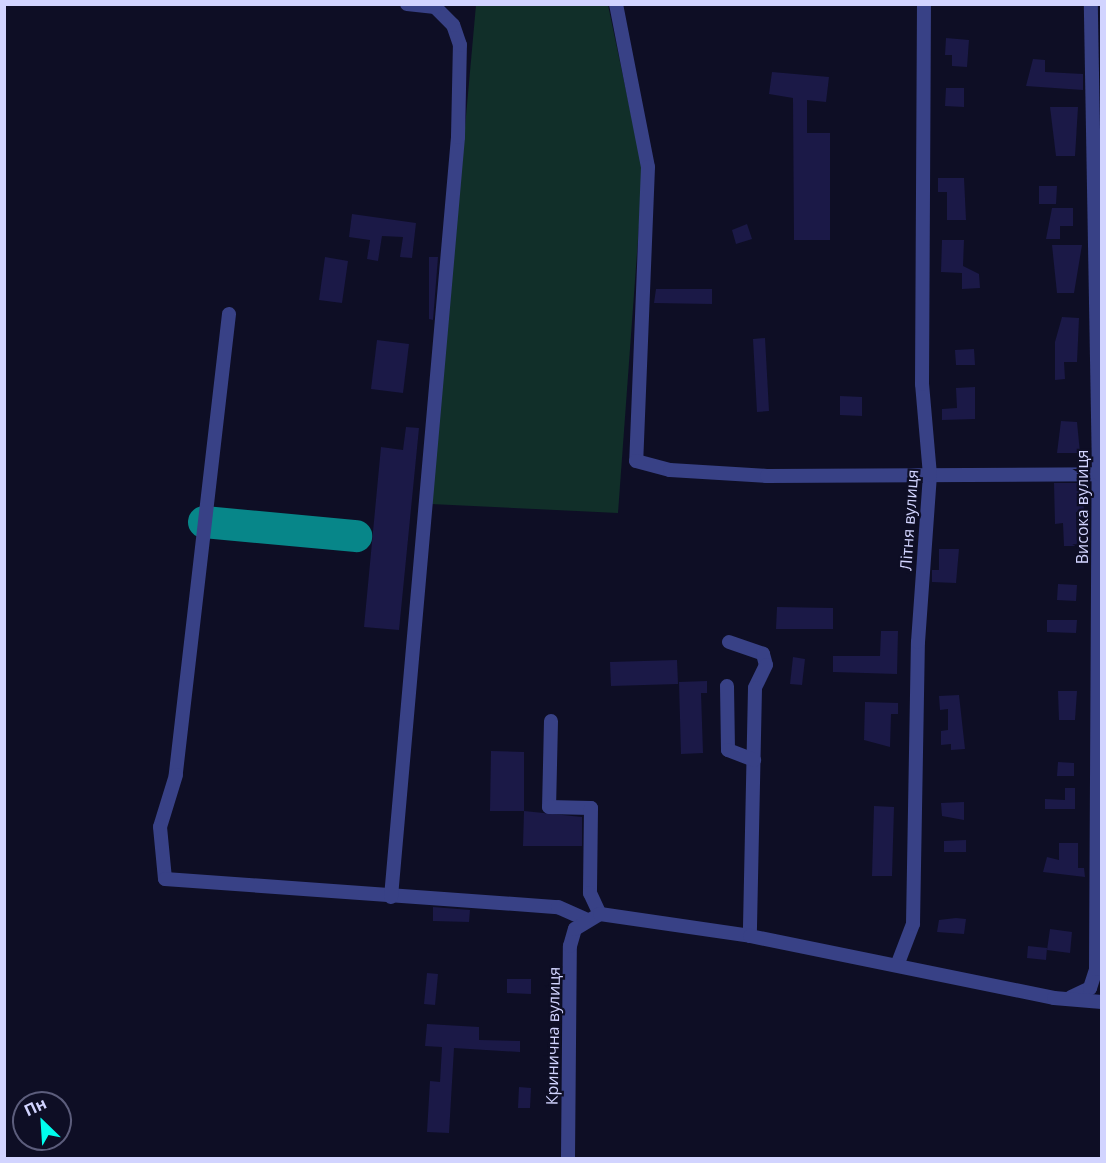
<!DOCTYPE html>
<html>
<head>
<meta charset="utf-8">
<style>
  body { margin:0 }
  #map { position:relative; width:1106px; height:1163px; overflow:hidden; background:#0e0e25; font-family:"Open Sans",sans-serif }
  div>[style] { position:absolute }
  .green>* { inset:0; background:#112f29 }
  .taxiway>* { height:32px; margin:-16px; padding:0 16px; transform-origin:16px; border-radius:16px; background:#078689 }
  .building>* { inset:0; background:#1b1947 }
  .minor>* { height:14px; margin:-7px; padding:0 7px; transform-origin:7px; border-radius:7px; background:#384186 }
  span { translate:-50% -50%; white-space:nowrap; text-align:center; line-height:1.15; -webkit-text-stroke:4.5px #0e0e25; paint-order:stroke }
  .street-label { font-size:16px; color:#d2d4ff }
  .frame { position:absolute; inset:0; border:6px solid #d2d4ff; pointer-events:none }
  .north { position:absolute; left:12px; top:1091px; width:60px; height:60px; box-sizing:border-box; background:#0e0e25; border:2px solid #5c5d7c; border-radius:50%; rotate:335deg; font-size:16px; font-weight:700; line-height:24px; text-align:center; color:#d2d4ff }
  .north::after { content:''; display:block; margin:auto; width:21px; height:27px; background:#00fded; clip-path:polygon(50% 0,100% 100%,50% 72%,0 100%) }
</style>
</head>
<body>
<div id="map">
  <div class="green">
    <div style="clip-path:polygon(476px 5px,608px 5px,643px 171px,618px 513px,431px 504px)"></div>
  </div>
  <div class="taxiway">
    <div style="left:204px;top:522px;width:153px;rotate:5.3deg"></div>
  </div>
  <div class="building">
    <div style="clip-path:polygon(946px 38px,969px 40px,967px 67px,952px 66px,952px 55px,945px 55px)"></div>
    <div style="clip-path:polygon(1033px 59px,1045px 60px,1045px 72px,1083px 74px,1083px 90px,1026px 86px)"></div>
    <div style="clip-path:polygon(772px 72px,829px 77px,826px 102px,807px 100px,807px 133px,830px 133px,830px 240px,794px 240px,793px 98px,769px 94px)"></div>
    <div style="clip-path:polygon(946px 88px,964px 88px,964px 107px,945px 106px)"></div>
    <div style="clip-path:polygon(1050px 107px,1078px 107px,1075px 156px,1056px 156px)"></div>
    <div style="clip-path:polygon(938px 178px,964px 178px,966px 220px,947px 220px,947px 192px,938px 192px)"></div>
    <div style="clip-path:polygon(1039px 186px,1057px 186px,1056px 204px,1039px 204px)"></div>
    <div style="clip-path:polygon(1052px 208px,1073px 208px,1073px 226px,1060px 226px,1060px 239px,1046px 239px)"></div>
    <div style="clip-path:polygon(352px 214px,416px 223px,412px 258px,400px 257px,403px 237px,382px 236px,378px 261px,367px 259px,370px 240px,349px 237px)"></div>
    <div style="clip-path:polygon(747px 224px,752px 239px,736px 244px,732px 230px)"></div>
    <div style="clip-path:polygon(942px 240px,964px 240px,963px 266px,979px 274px,980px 288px,962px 289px,962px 273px,941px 272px)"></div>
    <div style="clip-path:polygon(1052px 245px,1082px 245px,1074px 293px,1057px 293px)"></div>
    <div style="clip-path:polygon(325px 257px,348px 261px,342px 303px,319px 300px)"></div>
    <div style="clip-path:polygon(429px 257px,438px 257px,433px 320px,429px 319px)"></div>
    <div style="clip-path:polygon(656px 289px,712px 289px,712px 304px,654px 303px)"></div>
    <div style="clip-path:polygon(1062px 317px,1079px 318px,1077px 362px,1064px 362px,1065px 379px,1055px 380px,1055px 342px)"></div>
    <div style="clip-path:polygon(765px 338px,769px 411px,757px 412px,753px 339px)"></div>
    <div style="clip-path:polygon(377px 340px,409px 344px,403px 393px,371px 389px)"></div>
    <div style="clip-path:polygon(974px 349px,975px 365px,956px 365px,955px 350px)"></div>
    <div style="clip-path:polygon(975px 387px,975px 419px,942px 420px,942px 409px,957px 408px,956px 388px)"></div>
    <div style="clip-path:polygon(840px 396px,862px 397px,862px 416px,840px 415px)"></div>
    <div style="clip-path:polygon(1061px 421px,1077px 422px,1080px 453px,1057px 453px)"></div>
    <div style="clip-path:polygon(406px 427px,419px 428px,399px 630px,364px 627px,381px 447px,403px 450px)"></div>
    <div style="clip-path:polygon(1054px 483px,1082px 483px,1084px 511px,1076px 512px,1077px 546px,1064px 546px,1063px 523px,1055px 524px)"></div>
    <div style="clip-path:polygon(939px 549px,959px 549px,956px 583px,932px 582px,932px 570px,939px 570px)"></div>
    <div style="clip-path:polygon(1058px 584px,1077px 585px,1076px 601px,1057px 600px)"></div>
    <div style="clip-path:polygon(777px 607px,833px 608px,833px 629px,776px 629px)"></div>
    <div style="clip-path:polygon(1047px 620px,1077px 620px,1076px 633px,1047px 632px)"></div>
    <div style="clip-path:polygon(881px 631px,898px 631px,897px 674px,833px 672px,833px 656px,880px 656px)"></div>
    <div style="clip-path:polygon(793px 657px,805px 659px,802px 685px,790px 684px)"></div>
    <div style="clip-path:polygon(677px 660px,678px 684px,611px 686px,610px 662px)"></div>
    <div style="clip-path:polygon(707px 681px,707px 693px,701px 693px,703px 753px,681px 754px,679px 682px)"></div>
    <div style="clip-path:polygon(1058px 691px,1077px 691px,1075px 720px,1059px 720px)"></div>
    <div style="clip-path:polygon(959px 695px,965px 749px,951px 750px,951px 744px,941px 745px,941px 731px,948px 730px,948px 709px,940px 710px,939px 696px)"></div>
    <div style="clip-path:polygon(865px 702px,898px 703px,898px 714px,891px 714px,890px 747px,864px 740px)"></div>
    <div style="clip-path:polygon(491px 751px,524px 752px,524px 811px,490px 811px)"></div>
    <div style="clip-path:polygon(1058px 762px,1074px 763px,1074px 776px,1057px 776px)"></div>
    <div style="clip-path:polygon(1065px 788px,1075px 788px,1075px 809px,1045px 809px,1045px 799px,1065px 800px)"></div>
    <div style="clip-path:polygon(964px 802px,964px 820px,942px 816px,941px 803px)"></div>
    <div style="clip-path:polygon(874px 806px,894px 807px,892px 876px,872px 876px)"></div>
    <div style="clip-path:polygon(524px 811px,582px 817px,582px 846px,523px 846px)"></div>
    <div style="clip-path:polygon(966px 840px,966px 852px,944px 852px,944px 841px)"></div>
    <div style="clip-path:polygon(1059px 843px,1078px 843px,1078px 868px,1084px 868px,1085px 877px,1043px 872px,1047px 857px,1059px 860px)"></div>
    <div style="clip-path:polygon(433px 907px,470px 910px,469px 922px,433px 921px)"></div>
    <div style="clip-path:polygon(956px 918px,966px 919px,964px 934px,937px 932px,939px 920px)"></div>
    <div style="clip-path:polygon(1050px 929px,1072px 932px,1070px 953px,1047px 950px)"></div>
    <div style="clip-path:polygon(1028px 946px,1047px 948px,1046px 960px,1027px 958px)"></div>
    <div style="clip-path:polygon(427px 973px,438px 974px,435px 1005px,424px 1004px)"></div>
    <div style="clip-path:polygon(507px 979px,531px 979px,531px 994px,507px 993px)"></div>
    <div style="clip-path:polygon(427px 1024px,479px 1027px,479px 1040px,520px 1041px,520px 1052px,454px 1048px,449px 1133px,427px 1132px,430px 1081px,440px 1082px,442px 1047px,425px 1046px)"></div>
    <div style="clip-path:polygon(519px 1087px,531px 1088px,530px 1108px,518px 1108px)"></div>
  </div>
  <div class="minor">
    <div style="left:616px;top:4px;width:166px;rotate:78.9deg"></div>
    <div style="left:648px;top:167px;width:294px;rotate:92.3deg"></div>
    <div style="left:636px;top:461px;width:35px;rotate:15deg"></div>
    <div style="left:670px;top:470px;width:97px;rotate:3.5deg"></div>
    <div style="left:767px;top:476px;width:335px;rotate:-0.3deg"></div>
    <div style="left:229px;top:314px;width:464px;rotate:96.6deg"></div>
    <div style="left:176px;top:775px;width:54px;rotate:107.1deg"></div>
    <div style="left:160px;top:827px;width:52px;rotate:84.5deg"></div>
    <div style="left:165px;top:879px;width:394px;rotate:4.1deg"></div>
    <div style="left:558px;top:907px;width:32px;rotate:24deg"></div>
    <div style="left:729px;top:642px;width:36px;rotate:19deg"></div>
    <div style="left:763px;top:654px;width:11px;rotate:75deg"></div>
    <div style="left:766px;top:665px;width:25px;rotate:116deg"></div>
    <div style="left:755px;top:688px;width:248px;rotate:91.2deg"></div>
    <div style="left:727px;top:686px;width:64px;rotate:89.1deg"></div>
    <div style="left:728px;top:750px;width:28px;rotate:21deg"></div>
    <div style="left:551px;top:721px;width:86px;rotate:91.3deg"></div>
    <div style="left:549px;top:807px;width:42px;rotate:1.4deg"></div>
    <div style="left:591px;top:808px;width:85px;rotate:90.7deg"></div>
    <div style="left:590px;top:893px;width:23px;rotate:65deg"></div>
    <div style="left:391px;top:897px;width:763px;rotate:-84.96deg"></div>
    <div style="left:458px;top:137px;width:92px;rotate:-88.8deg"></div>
    <div style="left:460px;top:45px;width:21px;rotate:-109deg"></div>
    <div style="left:453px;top:25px;width:25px;rotate:-135deg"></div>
    <div style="left:435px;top:7px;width:28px;rotate:-174deg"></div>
    <div style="left:898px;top:963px;width:42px;rotate:-69deg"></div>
    <div style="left:913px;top:924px;width:282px;rotate:-89deg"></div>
    <div style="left:918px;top:642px;width:167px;rotate:-85.9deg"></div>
    <div style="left:930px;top:475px;width:91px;rotate:-95deg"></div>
    <div style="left:922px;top:384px;width:380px;rotate:-89.7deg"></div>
    <div style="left:1071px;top:997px;width:21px;rotate:-25deg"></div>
    <div style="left:1090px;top:988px;width:20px;rotate:-72deg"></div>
    <div style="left:1096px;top:969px;width:495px;rotate:-89.7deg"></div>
    <div style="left:1099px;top:474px;width:470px;rotate:-91deg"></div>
    <div style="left:568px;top:1158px;width:212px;rotate:-89.5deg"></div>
    <div style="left:570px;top:946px;width:18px;rotate:-74deg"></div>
    <div style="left:575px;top:929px;width:29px;rotate:-31deg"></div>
    <div style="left:600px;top:914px;width:152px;rotate:8.3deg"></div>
    <div style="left:750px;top:936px;width:310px;rotate:11.5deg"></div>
    <div style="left:1054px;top:998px;width:48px;rotate:4.8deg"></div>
  </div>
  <div class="street-label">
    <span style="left:1082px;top:507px;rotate:-90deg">Висока вулиця</span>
    <span style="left:909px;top:520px;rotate:-86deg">Літня вулиця</span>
    <span style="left:553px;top:1036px;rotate:-89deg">Кринична вулиця</span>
  </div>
  <div class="frame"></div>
  <div class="north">Пн</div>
</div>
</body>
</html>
